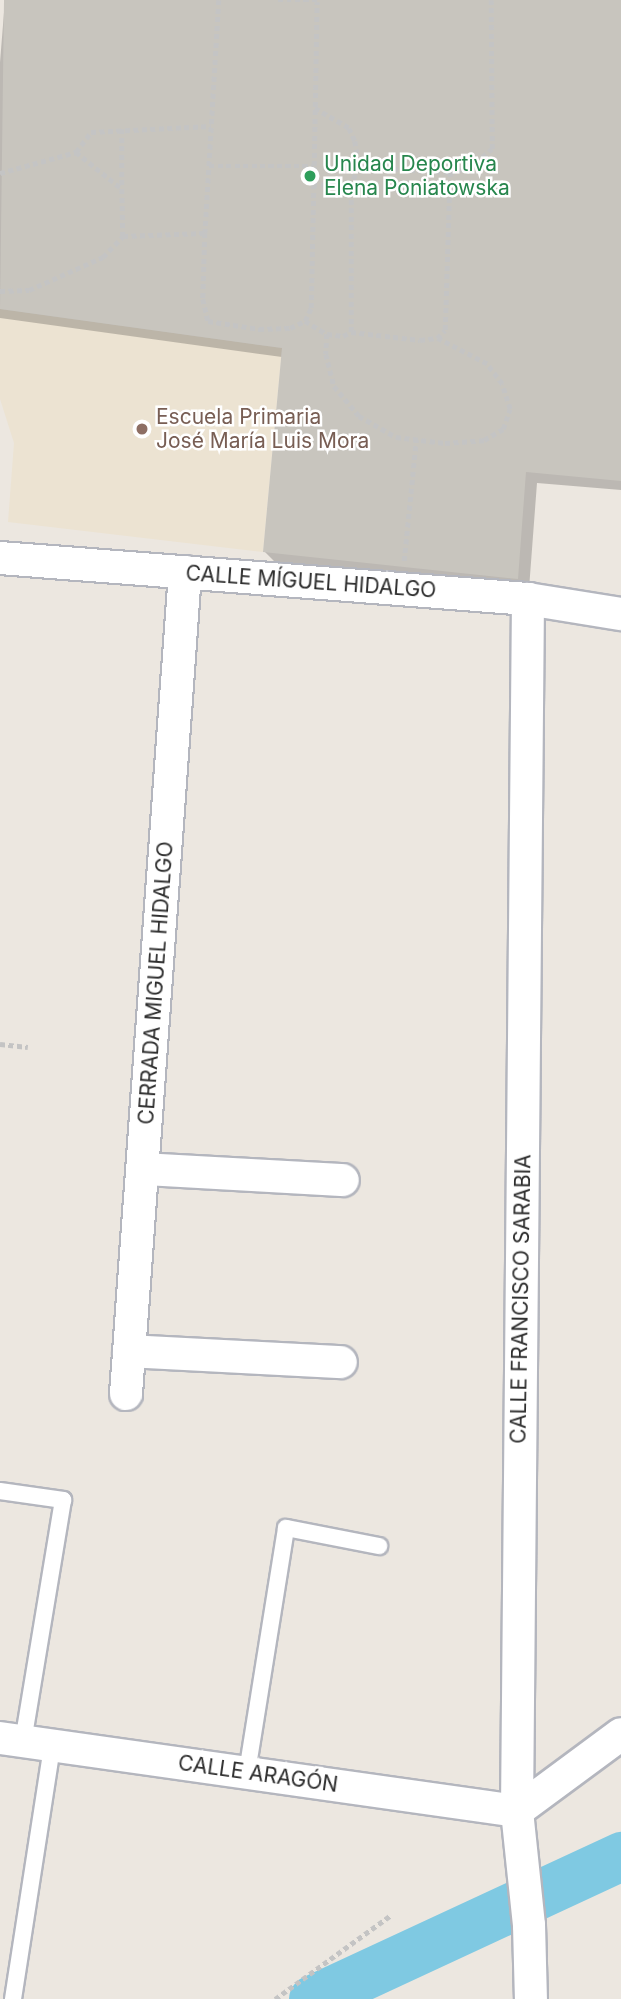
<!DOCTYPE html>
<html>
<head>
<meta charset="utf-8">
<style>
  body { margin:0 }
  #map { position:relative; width:621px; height:1999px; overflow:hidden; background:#ece7e0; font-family:Inter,sans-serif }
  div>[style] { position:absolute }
  .education>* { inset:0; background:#ece3d2 }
  .shadow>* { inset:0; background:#0003 }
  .river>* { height:49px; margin:-24.5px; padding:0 24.5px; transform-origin:24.5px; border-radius:24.5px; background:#7fc9e2 }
  .building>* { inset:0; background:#c8c5be }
  .path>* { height:4.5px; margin-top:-2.25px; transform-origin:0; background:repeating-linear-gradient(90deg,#c4c4c4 0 5px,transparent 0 8.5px) }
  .roads { filter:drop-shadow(2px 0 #b4b6be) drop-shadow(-2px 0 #b4b6be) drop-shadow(0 2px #b4b6be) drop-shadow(0 -2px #b4b6be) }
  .service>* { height:16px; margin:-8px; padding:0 8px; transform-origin:8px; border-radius:8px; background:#fff }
  .minor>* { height:32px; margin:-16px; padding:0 16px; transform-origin:16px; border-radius:16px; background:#fff }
  .dots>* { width:19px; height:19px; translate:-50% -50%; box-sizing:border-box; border:4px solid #fff; border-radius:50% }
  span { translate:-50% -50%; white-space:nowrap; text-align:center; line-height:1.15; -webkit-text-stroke:5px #fff; paint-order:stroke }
  .leisure-label { font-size:21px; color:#27864d }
  .left { translate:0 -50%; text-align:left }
  .education-label { font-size:21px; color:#785e54 }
  .street-label { font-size:21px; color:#2c2c2c }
</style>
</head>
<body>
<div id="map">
  <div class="education">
    <div style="clip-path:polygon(0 309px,282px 348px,263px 552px,8px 522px,14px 443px,0 399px)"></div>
  </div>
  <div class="shadow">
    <div style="clip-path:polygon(5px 0,621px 0,621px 490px,537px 483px,529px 589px,276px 563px,265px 552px,282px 357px,0 318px,0 62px)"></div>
  </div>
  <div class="river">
    <div style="left:313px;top:1999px;width:340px;rotate:-24.9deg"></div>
  </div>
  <div class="building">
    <div style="clip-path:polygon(4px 0,621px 0,621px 481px,526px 472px,518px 579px,263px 552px,282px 348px,0 309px)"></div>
  </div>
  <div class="path">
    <div style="left:219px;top:0;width:233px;rotate:93.4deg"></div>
    <div style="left:205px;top:233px;width:66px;rotate:91.7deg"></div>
    <div style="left:203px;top:299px;width:23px;rotate:77deg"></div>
    <div style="left:208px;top:321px;width:52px;rotate:8.9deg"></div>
    <div style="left:259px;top:329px;width:31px;rotate:-2deg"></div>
    <div style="left:290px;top:328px;width:17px;rotate:-25deg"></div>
    <div style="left:305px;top:321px;width:14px;rotate:-65deg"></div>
    <div style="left:311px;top:308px;width:142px;rotate:-88.8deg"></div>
    <div style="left:278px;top:0;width:42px"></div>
    <div style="left:315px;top:108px;width:39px;rotate:30deg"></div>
    <div style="left:349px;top:128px;width:14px;rotate:65deg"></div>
    <div style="left:355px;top:141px;width:26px;rotate:81deg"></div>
    <div style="left:359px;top:167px;width:20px;rotate:114deg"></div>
    <div style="left:122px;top:129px;width:60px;rotate:90deg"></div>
    <div style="left:76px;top:152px;width:25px;rotate:-53deg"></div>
    <div style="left:91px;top:132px;width:120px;rotate:-2.9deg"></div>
    <div style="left:209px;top:166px;width:105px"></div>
    <div style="left:314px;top:166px;width:164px;rotate:-89deg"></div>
    <div style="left:359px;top:167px;width:91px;rotate:3.1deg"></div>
    <div style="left:450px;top:172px;width:19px;rotate:-12deg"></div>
    <div style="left:469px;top:168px;width:30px;rotate:-40deg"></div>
    <div style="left:492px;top:149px;width:149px;rotate:-90.4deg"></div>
    <div style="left:0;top:173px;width:79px;rotate:-15.4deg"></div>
    <div style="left:76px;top:152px;width:59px;rotate:38.8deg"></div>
    <div style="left:122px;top:189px;width:47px;rotate:88.8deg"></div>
    <div style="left:123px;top:236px;width:82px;rotate:-2.1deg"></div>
    <div style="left:0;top:291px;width:29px;rotate:-2deg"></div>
    <div style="left:29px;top:290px;width:81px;rotate:-24deg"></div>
    <div style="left:103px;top:257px;width:29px;rotate:-46deg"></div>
    <div style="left:305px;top:321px;width:26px;rotate:31deg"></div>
    <div style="left:327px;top:334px;width:16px;rotate:7deg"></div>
    <div style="left:343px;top:336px;width:9px;rotate:-27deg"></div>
    <div style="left:351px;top:332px;width:147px;rotate:-90deg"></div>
    <div style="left:351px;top:185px;width:37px;rotate:180deg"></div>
    <div style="left:351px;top:332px;width:69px;rotate:6.6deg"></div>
    <div style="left:420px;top:340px;width:17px;rotate:-7deg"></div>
    <div style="left:437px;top:338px;width:11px;rotate:-45deg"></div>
    <div style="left:445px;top:330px;width:158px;rotate:-88.2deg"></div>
    <div style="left:327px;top:334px;width:20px;rotate:93deg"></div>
    <div style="left:326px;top:354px;width:33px;rotate:76deg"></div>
    <div style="left:334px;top:386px;width:39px;rotate:50deg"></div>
    <div style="left:359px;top:416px;width:43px;rotate:29.6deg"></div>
    <div style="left:396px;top:437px;width:49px;rotate:7deg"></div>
    <div style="left:445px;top:443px;width:39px;rotate:-4deg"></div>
    <div style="left:484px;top:440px;width:22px;rotate:-30deg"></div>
    <div style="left:503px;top:429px;width:21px;rotate:-71deg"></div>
    <div style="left:510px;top:409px;width:26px;rotate:-108deg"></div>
    <div style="left:502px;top:384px;width:25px;rotate:-127deg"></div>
    <div style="left:487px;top:364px;width:56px;rotate:-152.5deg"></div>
    <div style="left:404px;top:561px;width:122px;rotate:-84.3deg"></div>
    <div style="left:0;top:1044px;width:28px;rotate:6deg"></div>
    <div style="left:275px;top:1999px;width:143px;rotate:-35.9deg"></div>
  </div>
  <div class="roads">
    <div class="service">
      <div style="left:0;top:1491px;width:64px;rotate:8.1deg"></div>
      <div style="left:63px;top:1500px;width:245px;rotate:99.4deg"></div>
      <div style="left:247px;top:1772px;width:247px;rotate:-80.9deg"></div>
      <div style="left:286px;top:1528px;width:95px;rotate:11deg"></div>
      <div style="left:13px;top:1999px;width:255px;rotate:-81.2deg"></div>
    </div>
    <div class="minor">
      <div style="left:0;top:558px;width:530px;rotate:4.44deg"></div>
      <div style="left:528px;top:599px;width:94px;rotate:9.2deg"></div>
      <div style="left:528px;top:599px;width:1212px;rotate:90.52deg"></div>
      <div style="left:517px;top:1811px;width:115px;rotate:84deg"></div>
      <div style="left:529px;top:1925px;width:74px;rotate:88.5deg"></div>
      <div style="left:144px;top:1169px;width:199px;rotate:3.2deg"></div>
      <div style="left:129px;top:1351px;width:212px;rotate:3deg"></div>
      <div style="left:126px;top:1394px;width:824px;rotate:-85.89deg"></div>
      <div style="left:0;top:1738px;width:522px;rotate:8.04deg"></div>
      <div style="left:517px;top:1811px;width:129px;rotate:-36.5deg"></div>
    </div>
  </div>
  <div class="dots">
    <div style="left:310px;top:176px;background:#2e9e5b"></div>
    <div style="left:142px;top:429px;background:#8d6e63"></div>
  </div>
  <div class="leisure-label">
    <span class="left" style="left:324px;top:176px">Unidad Deportiva<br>Elena Poniatowska</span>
  </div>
  <div class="education-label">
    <span class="left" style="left:156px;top:429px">Escuela Primaria<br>José María Luis Mora</span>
  </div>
  <div class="street-label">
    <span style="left:311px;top:582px;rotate:4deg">CALLE MÍGUEL HIDALGO</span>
    <span style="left:156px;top:983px;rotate:-86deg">CERRADA MIGUEL HIDALGO</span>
    <span style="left:521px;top:1299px;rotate:-89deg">CALLE FRANCISCO SARABIA</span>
    <span style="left:258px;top:1774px;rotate:8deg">CALLE ARAGÓN</span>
  </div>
</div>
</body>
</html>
